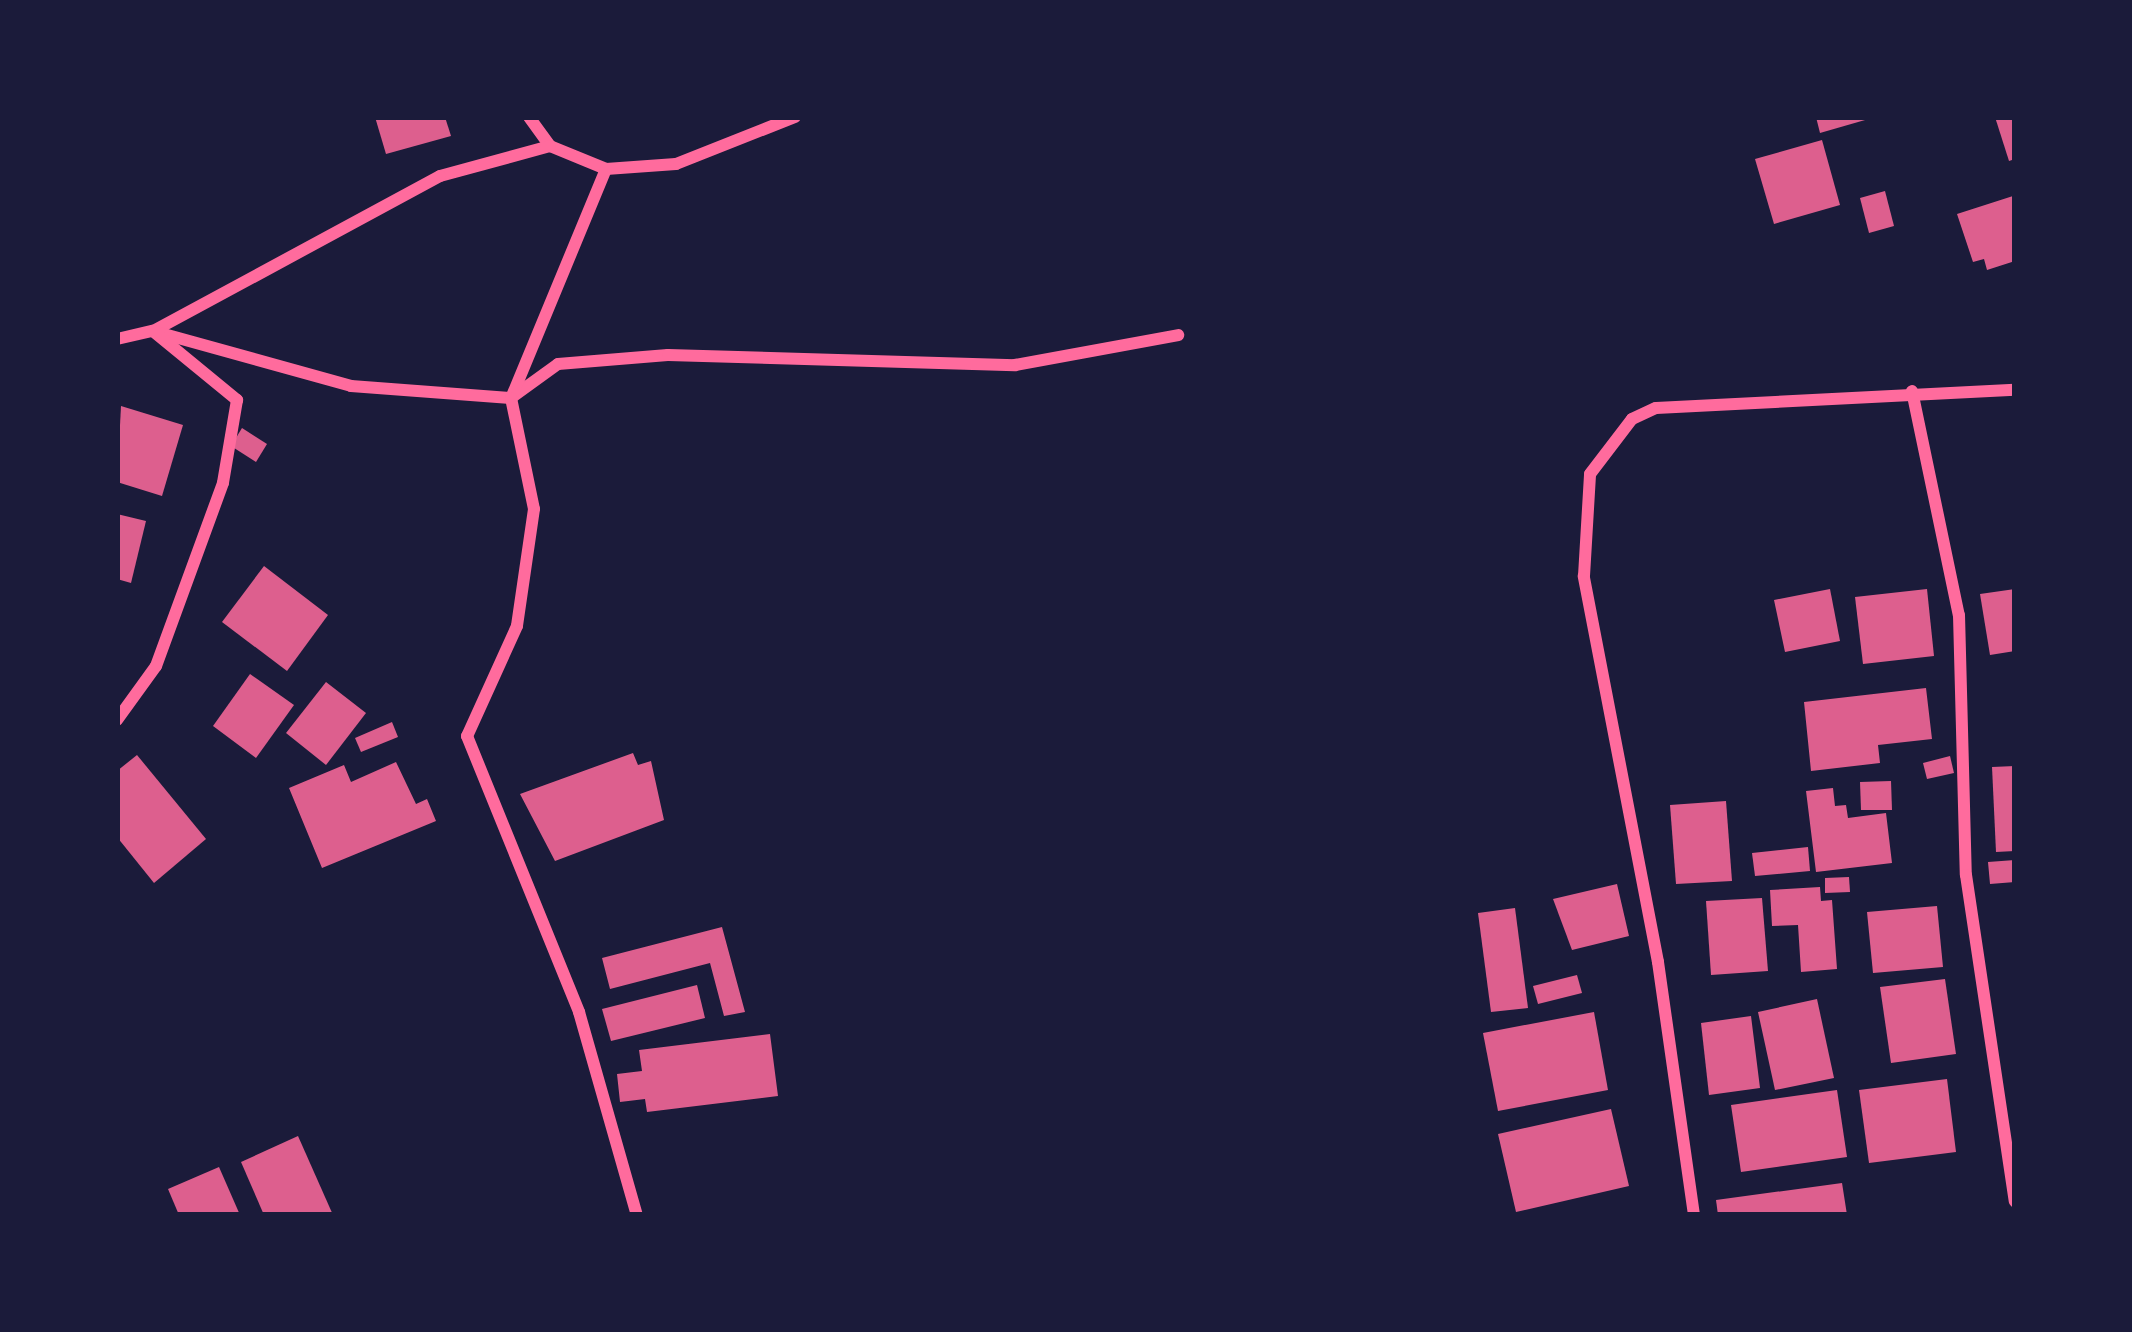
<!DOCTYPE html>
<html>
<head>
<meta charset="utf-8">
<style>
  body { margin:0 }
  #map { position:relative; width:2132px; height:1332px; overflow:hidden; background:#1b1b3a; font-family:"Roboto Condensed",sans-serif }
  div>[style] { position:absolute }
  .building>* { inset:0; background:#dd5f8e }
  .minor>* { height:12px; margin:-6px; padding:0 6px; transform-origin:6px; border-radius:6px; background:#ff6b9d }
  span { translate:-50% -50%; white-space:nowrap; text-align:center; line-height:1.15; -webkit-text-stroke:12px #1b1b3a; paint-order:stroke }
  .frame { position:absolute; inset:0; border:120px solid #1b1b3a; pointer-events:none }
</style>
</head>
<body>
<div id="map">
  <div class="building">
    <div style="clip-path:polygon(375px 117px,445px 117px,451px 136px,386px 154px)"></div>
    <div style="clip-path:polygon(1816px 117px,1872px 117px,1872px 118px,1820px 133px)"></div>
    <div style="clip-path:polygon(1995px 117px,2015px 117px,2015px 159px,2009px 161px)"></div>
    <div style="clip-path:polygon(1822px 140px,1840px 205px,1774px 224px,1755px 159px)"></div>
    <div style="clip-path:polygon(1885px 191px,1894px 226px,1869px 233px,1860px 198px)"></div>
    <div style="clip-path:polygon(2013px 196px,2015px 261px,1987px 270px,1984px 259px,1973px 262px,1957px 214px)"></div>
    <div style="clip-path:polygon(121px 406px,183px 425px,162px 496px,117px 482px)"></div>
    <div style="clip-path:polygon(242px 428px,267px 444px,256px 462px,231px 446px)"></div>
    <div style="clip-path:polygon(117px 514px,146px 521px,131px 583px,117px 579px)"></div>
    <div style="clip-path:polygon(264px 566px,328px 615px,287px 671px,222px 622px)"></div>
    <div style="clip-path:polygon(1830px 589px,1840px 641px,1785px 652px,1774px 600px)"></div>
    <div style="clip-path:polygon(1927px 589px,1934px 656px,1863px 664px,1855px 597px)"></div>
    <div style="clip-path:polygon(2015px 589px,2015px 651px,1990px 655px,1980px 594px)"></div>
    <div style="clip-path:polygon(250px 674px,294px 705px,256px 758px,213px 726px)"></div>
    <div style="clip-path:polygon(326px 682px,366px 713px,326px 765px,286px 733px)"></div>
    <div style="clip-path:polygon(1926px 688px,1932px 739px,1878px 745px,1880px 763px,1811px 771px,1804px 702px)"></div>
    <div style="clip-path:polygon(392px 722px,398px 737px,361px 752px,355px 738px)"></div>
    <div style="clip-path:polygon(633px 753px,638px 765px,651px 761px,664px 820px,555px 861px,520px 794px)"></div>
    <div style="clip-path:polygon(137px 755px,206px 839px,154px 883px,117px 837px,117px 771px)"></div>
    <div style="clip-path:polygon(1950px 756px,1954px 773px,1927px 779px,1923px 763px)"></div>
    <div style="clip-path:polygon(396px 762px,416px 804px,427px 799px,436px 821px,322px 868px,289px 788px,344px 765px,351px 782px)"></div>
    <div style="clip-path:polygon(2015px 766px,2015px 851px,1996px 852px,1992px 767px)"></div>
    <div style="clip-path:polygon(1891px 781px,1892px 810px,1861px 810px,1860px 782px)"></div>
    <div style="clip-path:polygon(1833px 788px,1835px 806px,1846px 805px,1848px 818px,1886px 813px,1892px 863px,1816px 872px,1806px 791px)"></div>
    <div style="clip-path:polygon(1726px 801px,1732px 881px,1676px 884px,1670px 805px)"></div>
    <div style="clip-path:polygon(1808px 847px,1810px 871px,1755px 876px,1752px 853px)"></div>
    <div style="clip-path:polygon(2015px 860px,2015px 882px,1990px 884px,1988px 862px)"></div>
    <div style="clip-path:polygon(1849px 877px,1850px 892px,1825px 893px,1825px 878px)"></div>
    <div style="clip-path:polygon(1617px 884px,1629px 936px,1572px 950px,1553px 899px)"></div>
    <div style="clip-path:polygon(1820px 887px,1821px 901px,1832px 900px,1837px 969px,1801px 972px,1798px 925px,1772px 926px,1770px 890px)"></div>
    <div style="clip-path:polygon(1762px 898px,1768px 971px,1711px 975px,1706px 901px)"></div>
    <div style="clip-path:polygon(1937px 906px,1943px 967px,1873px 973px,1867px 912px)"></div>
    <div style="clip-path:polygon(1515px 908px,1528px 1008px,1491px 1012px,1478px 913px)"></div>
    <div style="clip-path:polygon(722px 927px,745px 1012px,724px 1016px,710px 963px,610px 989px,602px 958px)"></div>
    <div style="clip-path:polygon(1577px 975px,1582px 993px,1538px 1004px,1533px 986px)"></div>
    <div style="clip-path:polygon(1945px 979px,1956px 1054px,1891px 1063px,1880px 987px)"></div>
    <div style="clip-path:polygon(697px 985px,705px 1018px,611px 1041px,602px 1009px)"></div>
    <div style="clip-path:polygon(1817px 999px,1834px 1078px,1775px 1090px,1758px 1012px)"></div>
    <div style="clip-path:polygon(1594px 1012px,1608px 1090px,1498px 1111px,1483px 1033px)"></div>
    <div style="clip-path:polygon(1751px 1016px,1760px 1088px,1709px 1095px,1701px 1023px)"></div>
    <div style="clip-path:polygon(770px 1034px,778px 1096px,647px 1112px,645px 1099px,620px 1102px,617px 1074px,642px 1071px,639px 1050px)"></div>
    <div style="clip-path:polygon(1947px 1079px,1956px 1152px,1869px 1163px,1859px 1090px)"></div>
    <div style="clip-path:polygon(1837px 1090px,1847px 1157px,1741px 1172px,1731px 1105px)"></div>
    <div style="clip-path:polygon(1611px 1109px,1629px 1186px,1516px 1212px,1498px 1134px)"></div>
    <div style="clip-path:polygon(298px 1136px,333px 1215px,264px 1215px,241px 1162px)"></div>
    <div style="clip-path:polygon(219px 1167px,240px 1215px,179px 1215px,168px 1189px)"></div>
    <div style="clip-path:polygon(1842px 1183px,1847px 1215px,1718px 1215px,1716px 1200px)"></div>
  </div>
  <div class="minor">
    <div style="left:529px;top:117px;width:36px;rotate:54deg"></div>
    <div style="left:550px;top:146px;width:61px;rotate:22.3deg"></div>
    <div style="left:606px;top:169px;width:70px;rotate:-4.1deg"></div>
    <div style="left:676px;top:164px;width:128px;rotate:-21.6deg"></div>
    <div style="left:550px;top:146px;width:114px;rotate:164.7deg"></div>
    <div style="left:440px;top:176px;width:326px;rotate:151.6deg"></div>
    <div style="left:153px;top:331px;width:205px;rotate:15.5deg"></div>
    <div style="left:351px;top:386px;width:160px;rotate:4.3deg"></div>
    <div style="left:511px;top:398px;width:58px;rotate:-35.9deg"></div>
    <div style="left:558px;top:364px;width:110px;rotate:-4.7deg"></div>
    <div style="left:668px;top:355px;width:347px;rotate:1.7deg"></div>
    <div style="left:1015px;top:365px;width:166px;rotate:-10.4deg"></div>
    <div style="left:606px;top:169px;width:248px;rotate:112.5deg"></div>
    <div style="left:511px;top:398px;width:113px;rotate:78.3deg"></div>
    <div style="left:534px;top:509px;width:118px;rotate:98.3deg"></div>
    <div style="left:517px;top:626px;width:121px;rotate:114.4deg"></div>
    <div style="left:467px;top:736px;width:298px;rotate:67.9deg"></div>
    <div style="left:579px;top:1012px;width:211px;rotate:74.1deg"></div>
    <div style="left:117px;top:339px;width:37px;rotate:-13deg"></div>
    <div style="left:153px;top:331px;width:109px;rotate:39.4deg"></div>
    <div style="left:237px;top:400px;width:84px;rotate:99.6deg"></div>
    <div style="left:223px;top:483px;width:195px;rotate:110.1deg"></div>
    <div style="left:156px;top:666px;width:67px;rotate:125.8deg"></div>
    <div style="left:1912px;top:391px;width:229px;rotate:78.2deg"></div>
    <div style="left:1959px;top:615px;width:260px;rotate:88.5deg"></div>
    <div style="left:1966px;top:875px;width:330px;rotate:81.5deg"></div>
    <div style="left:1694px;top:1215px;width:256px;rotate:-98.1deg"></div>
    <div style="left:1658px;top:962px;width:393px;rotate:-100.9deg"></div>
    <div style="left:1584px;top:576px;width:102px;rotate:-86.6deg"></div>
    <div style="left:1590px;top:474px;width:69px;rotate:-52.6deg"></div>
    <div style="left:1632px;top:419px;width:26px;rotate:-25deg"></div>
    <div style="left:1656px;top:408px;width:359px;rotate:-2.9deg"></div>
  </div>
  <div class="frame"></div>
</div>
</body>
</html>
